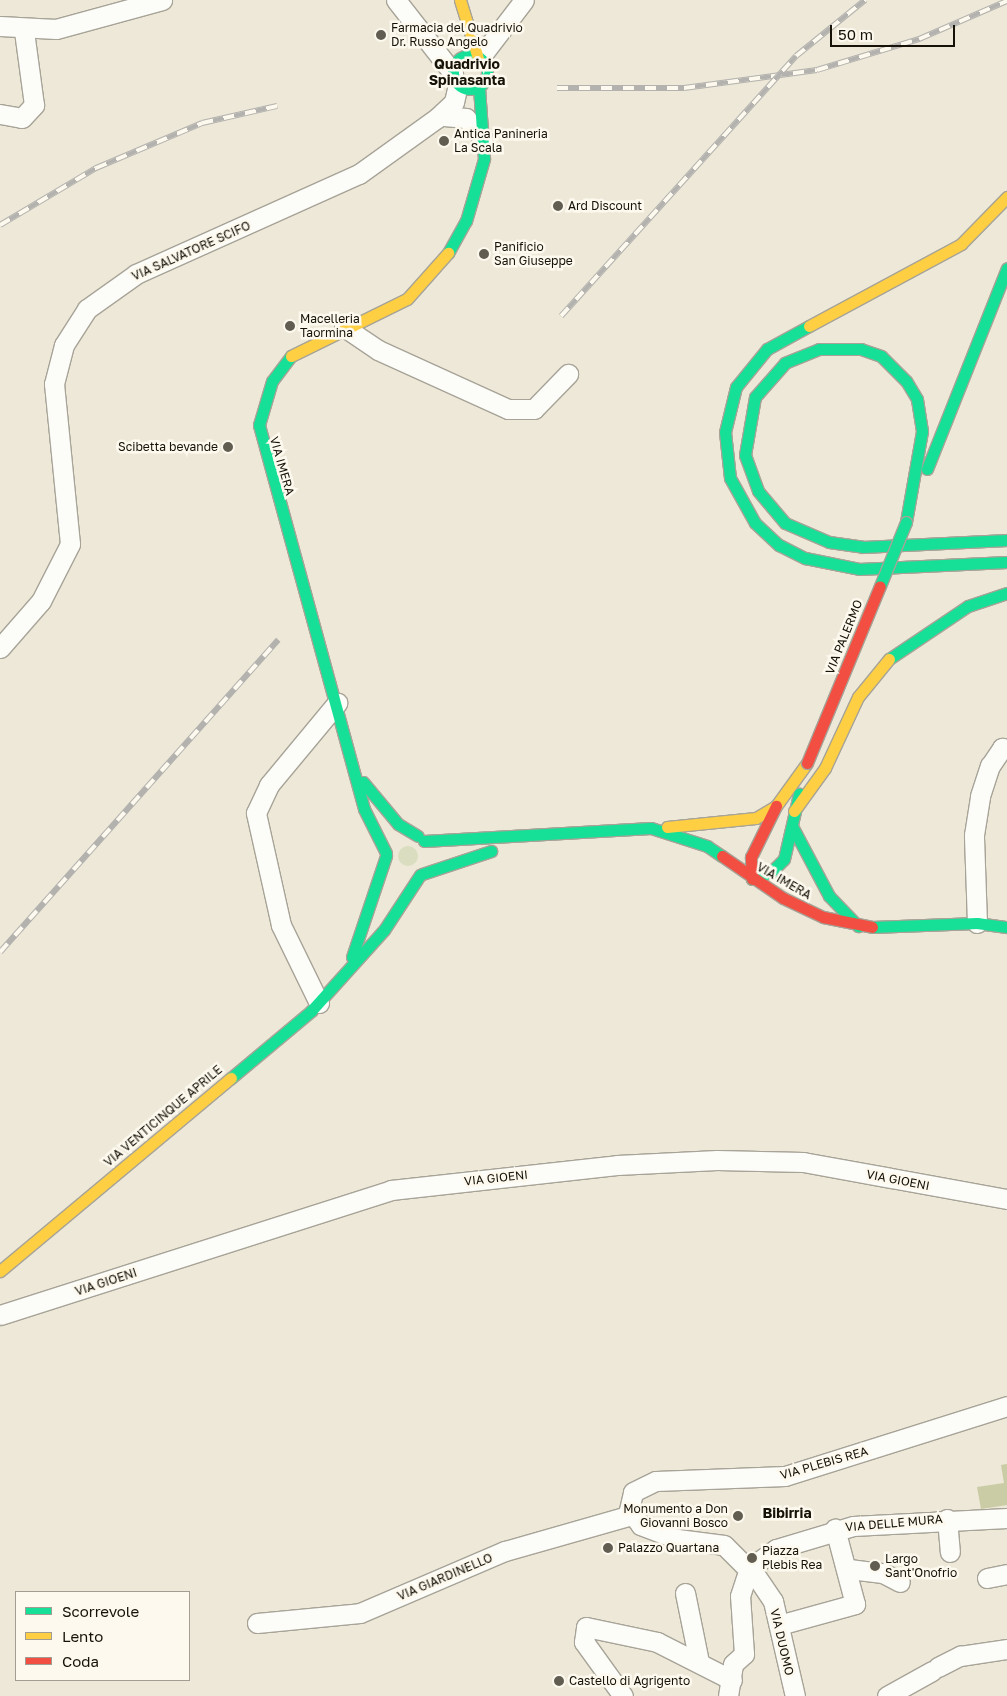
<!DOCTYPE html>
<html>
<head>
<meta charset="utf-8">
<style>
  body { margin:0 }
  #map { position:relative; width:1007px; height:1696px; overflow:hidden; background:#ede8d8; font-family:"Golos Text",sans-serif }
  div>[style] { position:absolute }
  .green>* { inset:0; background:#dbddc0 }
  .round { border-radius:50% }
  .forest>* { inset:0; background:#cacca5 }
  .roads { filter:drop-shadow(1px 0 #a7a397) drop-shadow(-1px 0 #a7a397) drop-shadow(0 1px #a7a397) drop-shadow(0 -1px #a7a397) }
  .street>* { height:19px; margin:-9.5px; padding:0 9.5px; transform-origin:9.5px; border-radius:9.5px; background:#fcfcf9 }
  .fast>* { height:11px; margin:-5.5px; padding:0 5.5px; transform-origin:5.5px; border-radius:5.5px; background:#16e098 }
  .fast>.ring { margin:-5.5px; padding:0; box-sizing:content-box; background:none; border:11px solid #16e098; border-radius:50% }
  .slow>* { height:11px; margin:-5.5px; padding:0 5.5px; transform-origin:5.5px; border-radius:5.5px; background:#ffcf43 }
  .jam>* { height:11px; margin:-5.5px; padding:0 5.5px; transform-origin:5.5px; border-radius:5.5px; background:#f24e42 }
  .rail>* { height:5.5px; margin-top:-2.75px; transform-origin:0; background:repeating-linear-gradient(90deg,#fdf9ee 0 11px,#b3b2ae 0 22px); box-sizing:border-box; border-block:1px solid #b3b2ae }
  .bridges { filter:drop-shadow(1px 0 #a7a397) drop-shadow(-1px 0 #a7a397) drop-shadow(0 1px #a7a397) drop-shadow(0 -1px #a7a397) }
  .fast-bridge>* { height:11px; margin:-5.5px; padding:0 5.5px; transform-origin:5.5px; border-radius:5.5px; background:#16e098 }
  .jam-bridge>* { height:11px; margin:-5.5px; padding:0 5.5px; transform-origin:5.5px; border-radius:5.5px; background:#f24e42 }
  .dots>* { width:14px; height:14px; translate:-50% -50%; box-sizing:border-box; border:2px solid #fdf9ee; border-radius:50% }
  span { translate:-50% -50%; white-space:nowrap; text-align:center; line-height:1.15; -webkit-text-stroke:5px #fdf9ee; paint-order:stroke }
  .poi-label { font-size:12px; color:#161208 }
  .left { translate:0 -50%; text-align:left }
  .right { translate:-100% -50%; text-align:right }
  .street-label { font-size:12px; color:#161208 }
  .neighbourhood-label { font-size:14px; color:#161208; font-weight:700 }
  .legend { position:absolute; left:15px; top:1591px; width:175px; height:90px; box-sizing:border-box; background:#fdf9ee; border:1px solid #a19d92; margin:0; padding:6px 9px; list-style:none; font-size:15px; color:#161208 }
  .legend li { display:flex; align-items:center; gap:10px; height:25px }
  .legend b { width:25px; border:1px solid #a19d92 }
  .scale { position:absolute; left:830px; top:25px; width:125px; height:22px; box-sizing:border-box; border:2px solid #161208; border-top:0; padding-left:6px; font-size:15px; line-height:18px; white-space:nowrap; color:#161208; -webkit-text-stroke:4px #fdf9ee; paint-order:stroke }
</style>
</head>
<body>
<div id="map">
  <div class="green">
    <div class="round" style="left:398px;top:846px;width:20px;height:20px"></div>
  </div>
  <div class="forest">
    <div style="clip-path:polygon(1007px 1464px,1007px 1505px,981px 1509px,977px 1487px,1004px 1483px,1001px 1465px)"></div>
  </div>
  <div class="roads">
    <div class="street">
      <div style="left:396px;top:0;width:93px;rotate:52deg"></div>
      <div style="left:0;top:26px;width:56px;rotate:3.1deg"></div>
      <div style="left:56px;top:29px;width:110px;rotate:-15.3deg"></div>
      <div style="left:479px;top:59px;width:74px;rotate:-52.7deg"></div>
      <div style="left:0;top:114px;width:22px;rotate:10deg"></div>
      <div style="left:22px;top:118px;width:18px;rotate:-47deg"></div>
      <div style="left:34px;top:105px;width:75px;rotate:-97.7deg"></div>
      <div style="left:444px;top:116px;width:22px;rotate:5deg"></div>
      <div style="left:466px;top:118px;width:26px;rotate:50deg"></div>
      <div style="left:344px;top:327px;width:41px;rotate:34.1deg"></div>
      <div style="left:378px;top:350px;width:143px;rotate:24.4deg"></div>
      <div style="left:508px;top:409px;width:26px"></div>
      <div style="left:534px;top:409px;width:49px;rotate:-45.8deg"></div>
      <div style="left:0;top:648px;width:62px;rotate:-48.9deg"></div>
      <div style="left:41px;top:601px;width:64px;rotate:-63deg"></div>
      <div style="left:70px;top:544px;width:161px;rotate:-95.7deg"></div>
      <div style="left:54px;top:384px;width:40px;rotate:-75.6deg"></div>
      <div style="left:64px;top:345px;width:43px;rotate:-57.4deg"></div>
      <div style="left:87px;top:309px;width:60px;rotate:-35.5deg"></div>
      <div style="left:136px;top:274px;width:244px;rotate:-24.2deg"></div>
      <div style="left:359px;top:174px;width:96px;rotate:-35.7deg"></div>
      <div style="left:437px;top:118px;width:23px;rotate:-43deg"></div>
      <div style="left:454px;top:102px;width:17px;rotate:-77deg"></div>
      <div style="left:977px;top:923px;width:88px;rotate:-92deg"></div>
      <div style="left:974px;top:835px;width:39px;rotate:-81deg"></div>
      <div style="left:980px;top:796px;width:32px;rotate:-72deg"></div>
      <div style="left:990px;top:766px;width:22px;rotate:-56deg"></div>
      <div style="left:1002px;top:748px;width:5px;rotate:11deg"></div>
      <div style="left:319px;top:1003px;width:87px;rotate:-116deg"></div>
      <div style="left:281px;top:925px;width:115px;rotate:-102.6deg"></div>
      <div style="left:256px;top:813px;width:31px;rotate:-65deg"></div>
      <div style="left:269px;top:785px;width:107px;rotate:-50.3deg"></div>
      <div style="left:0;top:1315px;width:410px;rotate:-17.7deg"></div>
      <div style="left:391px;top:1190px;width:227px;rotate:-6.3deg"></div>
      <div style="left:617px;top:1165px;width:100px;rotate:-2.9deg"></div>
      <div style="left:717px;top:1160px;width:86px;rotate:1.3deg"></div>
      <div style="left:803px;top:1162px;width:207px;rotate:10.3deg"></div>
      <div style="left:947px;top:1519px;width:33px;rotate:85deg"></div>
      <div style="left:744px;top:1565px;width:28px;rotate:-135deg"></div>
      <div style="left:724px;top:1545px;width:47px;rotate:-172.7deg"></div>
      <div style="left:677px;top:1539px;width:39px;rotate:-159deg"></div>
      <div style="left:641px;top:1525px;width:19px;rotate:-129deg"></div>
      <div style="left:629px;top:1510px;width:18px;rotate:-77deg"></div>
      <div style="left:633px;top:1492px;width:25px;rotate:-26deg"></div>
      <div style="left:656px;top:1481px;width:129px;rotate:-2.2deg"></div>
      <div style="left:785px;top:1476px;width:233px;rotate:-17.5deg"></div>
      <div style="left:754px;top:1565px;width:27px;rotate:-36deg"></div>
      <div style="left:776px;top:1549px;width:80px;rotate:-16.6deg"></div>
      <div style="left:853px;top:1526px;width:154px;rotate:-3deg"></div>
      <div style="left:849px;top:1569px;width:34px;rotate:7deg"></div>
      <div style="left:883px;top:1573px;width:19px;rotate:28deg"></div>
      <div style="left:754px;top:1573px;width:34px;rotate:56deg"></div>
      <div style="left:773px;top:1601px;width:98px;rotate:77deg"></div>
      <div style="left:987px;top:1578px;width:20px;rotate:-11deg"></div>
      <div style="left:685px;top:1593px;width:70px;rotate:78.5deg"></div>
      <div style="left:257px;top:1623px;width:103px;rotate:-5.5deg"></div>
      <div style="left:360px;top:1613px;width:158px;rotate:-23.2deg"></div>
      <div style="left:505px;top:1551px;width:131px;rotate:-15.9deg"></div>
      <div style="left:779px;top:1625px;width:79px;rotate:-15.4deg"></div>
      <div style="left:855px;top:1604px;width:78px;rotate:-104.9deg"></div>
      <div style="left:938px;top:1667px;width:25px;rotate:-27deg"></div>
      <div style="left:960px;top:1656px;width:48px;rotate:-8.5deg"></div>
      <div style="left:623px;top:1696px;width:67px;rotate:-125.8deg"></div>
      <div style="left:584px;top:1642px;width:15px;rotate:-82deg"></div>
      <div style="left:586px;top:1627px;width:73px;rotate:11.9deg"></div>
      <div style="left:657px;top:1642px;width:84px;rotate:26.9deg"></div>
      <div style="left:728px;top:1696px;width:32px;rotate:-81deg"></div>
      <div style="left:733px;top:1664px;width:15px;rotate:-42deg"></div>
      <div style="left:744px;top:1654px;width:58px;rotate:-93.9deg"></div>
      <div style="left:740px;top:1596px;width:22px;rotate:-72deg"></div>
      <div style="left:887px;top:1696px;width:51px;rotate:-29.1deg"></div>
    </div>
    <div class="fast">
      <div class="ring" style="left:453px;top:55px;width:23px;height:23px"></div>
      <div style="left:448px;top:253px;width:37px;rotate:-61deg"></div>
      <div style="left:466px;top:221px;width:65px;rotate:-73.8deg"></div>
      <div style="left:484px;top:159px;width:72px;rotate:-94deg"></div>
      <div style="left:809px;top:326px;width:48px;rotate:151.3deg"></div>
      <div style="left:767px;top:349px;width:49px;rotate:129.2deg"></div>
      <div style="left:736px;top:387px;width:46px;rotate:103.7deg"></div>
      <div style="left:725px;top:432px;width:46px;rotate:83.8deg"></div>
      <div style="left:730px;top:478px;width:51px;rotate:60.9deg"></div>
      <div style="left:755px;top:523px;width:33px;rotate:43deg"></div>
      <div style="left:779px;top:545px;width:29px;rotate:27deg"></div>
      <div style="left:805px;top:558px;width:55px;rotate:11.5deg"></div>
      <div style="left:859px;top:569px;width:148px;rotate:-2.7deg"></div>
      <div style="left:291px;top:356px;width:31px;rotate:127deg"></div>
      <div style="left:272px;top:381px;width:46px;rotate:106.5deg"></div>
      <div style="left:259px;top:425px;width:398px;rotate:74.7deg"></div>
      <div style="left:364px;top:809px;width:49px;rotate:63.4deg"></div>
      <div style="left:927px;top:469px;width:216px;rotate:-68.3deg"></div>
      <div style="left:906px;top:522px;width:92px;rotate:-80deg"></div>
      <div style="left:922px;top:431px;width:32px;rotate:-99deg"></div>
      <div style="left:917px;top:399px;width:21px;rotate:-121deg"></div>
      <div style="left:906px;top:381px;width:35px;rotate:-135deg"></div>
      <div style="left:881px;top:356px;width:21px;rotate:-161deg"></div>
      <div style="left:861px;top:349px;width:42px;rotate:180deg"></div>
      <div style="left:819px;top:349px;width:37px;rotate:158deg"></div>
      <div style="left:785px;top:363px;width:45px;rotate:131.4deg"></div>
      <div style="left:755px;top:397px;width:59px;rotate:99.8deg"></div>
      <div style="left:745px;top:455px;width:38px;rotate:70deg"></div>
      <div style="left:758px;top:491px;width:42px;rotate:49.8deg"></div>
      <div style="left:785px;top:523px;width:48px;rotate:23.4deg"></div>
      <div style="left:829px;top:542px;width:34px;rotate:8deg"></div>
      <div style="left:863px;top:547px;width:144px;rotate:-2.8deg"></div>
      <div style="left:889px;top:659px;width:95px;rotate:-33.9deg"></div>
      <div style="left:968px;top:606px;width:41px;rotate:-18.4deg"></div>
      <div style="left:363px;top:782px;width:55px;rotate:50.2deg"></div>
      <div style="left:398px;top:824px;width:23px;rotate:31deg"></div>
      <div style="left:792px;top:826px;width:79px;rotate:62.1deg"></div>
      <div style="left:829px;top:896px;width:42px;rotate:46deg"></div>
      <div style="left:424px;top:841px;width:227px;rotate:-3.3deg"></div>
      <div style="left:651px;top:828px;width:59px;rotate:17.8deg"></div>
      <div style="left:707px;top:846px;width:18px;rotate:34deg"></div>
      <div style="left:422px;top:874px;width:73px;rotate:-18.4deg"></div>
      <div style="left:752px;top:879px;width:20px;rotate:-20deg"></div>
      <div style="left:771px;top:872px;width:18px;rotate:-45deg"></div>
      <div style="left:784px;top:859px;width:67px;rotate:-77deg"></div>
      <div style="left:872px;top:927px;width:105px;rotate:-2.2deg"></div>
      <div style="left:977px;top:923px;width:30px;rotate:8deg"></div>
      <div style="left:352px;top:957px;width:107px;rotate:-71.4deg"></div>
      <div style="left:231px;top:1078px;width:104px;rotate:-39.9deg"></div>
      <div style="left:311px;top:1011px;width:109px;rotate:-48deg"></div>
      <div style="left:384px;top:930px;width:66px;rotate:-56.8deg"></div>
    </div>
    <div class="slow">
      <div style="left:460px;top:0;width:61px;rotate:72.8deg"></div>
      <div style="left:809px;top:326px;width:173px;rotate:-28.3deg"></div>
      <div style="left:961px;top:244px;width:66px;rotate:-45.6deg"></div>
      <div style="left:291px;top:356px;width:129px;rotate:-26.2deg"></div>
      <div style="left:407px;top:299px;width:62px;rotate:-48.3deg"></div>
      <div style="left:794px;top:811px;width:53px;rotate:-54.2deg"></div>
      <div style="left:825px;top:768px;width:78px;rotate:-65.1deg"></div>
      <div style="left:858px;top:697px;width:49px;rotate:-50.8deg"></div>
      <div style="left:667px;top:827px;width:89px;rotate:-5.8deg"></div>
      <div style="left:756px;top:818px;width:23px;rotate:-31deg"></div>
      <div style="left:776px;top:806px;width:53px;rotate:-54.2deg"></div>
      <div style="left:0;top:1271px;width:301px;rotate:-39.9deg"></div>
    </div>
    <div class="jam">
      <div style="left:722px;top:856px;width:74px;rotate:34.5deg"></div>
      <div style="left:783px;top:898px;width:44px;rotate:25.4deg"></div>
      <div style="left:823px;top:917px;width:50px;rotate:11.5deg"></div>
      <div style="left:752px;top:879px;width:22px;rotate:-93deg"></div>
      <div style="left:751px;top:857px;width:57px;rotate:-63.9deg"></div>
    </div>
  </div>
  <div class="rail">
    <div style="left:557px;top:88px;width:127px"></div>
    <div style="left:684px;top:88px;width:134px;rotate:-7.7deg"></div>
    <div style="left:817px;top:70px;width:107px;rotate:-16.9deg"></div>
    <div style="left:919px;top:39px;width:96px;rotate:-23.4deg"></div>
    <div style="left:0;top:225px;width:112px;rotate:-30.7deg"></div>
    <div style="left:96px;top:168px;width:115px;rotate:-23deg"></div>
    <div style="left:202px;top:123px;width:77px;rotate:-12.8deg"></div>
    <div style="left:561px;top:316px;width:350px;rotate:-47.9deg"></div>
    <div style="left:796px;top:56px;width:89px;rotate:-39.1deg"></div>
    <div style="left:0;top:952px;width:418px;rotate:-48.3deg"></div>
  </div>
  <div class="bridges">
    <div class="fast-bridge">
      <div style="left:880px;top:586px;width:69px;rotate:-67.9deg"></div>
    </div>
    <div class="jam-bridge">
      <div style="left:807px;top:763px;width:191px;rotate:-67.6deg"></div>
    </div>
  </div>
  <div class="dots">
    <div style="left:381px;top:35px;background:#615d51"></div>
    <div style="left:444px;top:141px;background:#615d51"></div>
    <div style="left:558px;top:206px;background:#615d51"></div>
    <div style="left:484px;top:254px;background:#615d51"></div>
    <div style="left:290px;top:326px;background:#615d51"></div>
    <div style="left:228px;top:447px;background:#615d51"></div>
    <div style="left:738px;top:1516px;background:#615d51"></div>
    <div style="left:608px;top:1548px;background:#615d51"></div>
    <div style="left:752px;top:1558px;background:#615d51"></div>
    <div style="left:875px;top:1566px;background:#615d51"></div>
    <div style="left:559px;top:1681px;background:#615d51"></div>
  </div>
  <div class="poi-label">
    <span class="left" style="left:391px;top:35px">Farmacia del Quadrivio<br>Dr. Russo Angelo</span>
    <span class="left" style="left:454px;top:141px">Antica Panineria<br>La Scala</span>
    <span class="left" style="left:568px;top:206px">Ard Discount</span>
    <span class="left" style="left:494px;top:254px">Panificio<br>San Giuseppe</span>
    <span class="left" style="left:300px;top:326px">Macelleria<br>Taormina</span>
    <span class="right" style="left:218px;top:447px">Scibetta bevande</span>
    <span class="right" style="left:728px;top:1516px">Monumento a Don<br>Giovanni Bosco</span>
    <span class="left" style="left:618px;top:1548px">Palazzo Quartana</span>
    <span class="left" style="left:762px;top:1558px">Piazza<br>Plebis Rea</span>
    <span class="left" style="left:885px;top:1566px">Largo<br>Sant'Onofrio</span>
    <span class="left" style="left:569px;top:1681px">Castello di Agrigento</span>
  </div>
  <div class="street-label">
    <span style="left:191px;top:251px;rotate:-24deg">VIA SALVATORE SCIFO</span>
    <span style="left:282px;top:466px;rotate:74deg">VIA IMERA</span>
    <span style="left:844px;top:637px;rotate:-68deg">VIA PALERMO</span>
    <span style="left:784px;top:881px;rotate:30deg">VIA IMERA</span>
    <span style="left:163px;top:1116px;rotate:-40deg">VIA VENTICINQUE APRILE</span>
    <span style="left:496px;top:1178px;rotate:-6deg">VIA GIOENI</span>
    <span style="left:898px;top:1180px;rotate:11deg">VIA GIOENI</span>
    <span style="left:106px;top:1282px;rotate:-18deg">VIA GIOENI</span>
    <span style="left:824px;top:1463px;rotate:-16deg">VIA PLEBIS REA</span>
    <span style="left:894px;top:1523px;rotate:-5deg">VIA DELLE MURA</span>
    <span style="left:445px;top:1577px;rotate:-23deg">VIA GIARDINELLO</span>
    <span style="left:782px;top:1642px;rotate:77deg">VIA DUOMO</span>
  </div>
  <div class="neighbourhood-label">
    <span style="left:467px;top:72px">Quadrivio<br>Spinasanta</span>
    <span style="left:787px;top:1513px">Bibirria</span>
  </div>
  <ul class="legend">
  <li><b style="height:6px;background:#16e098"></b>Scorrevole</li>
  <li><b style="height:6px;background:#ffcf43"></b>Lento</li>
  <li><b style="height:6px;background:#f24e42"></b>Coda</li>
  </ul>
  <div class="scale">50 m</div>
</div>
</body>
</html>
